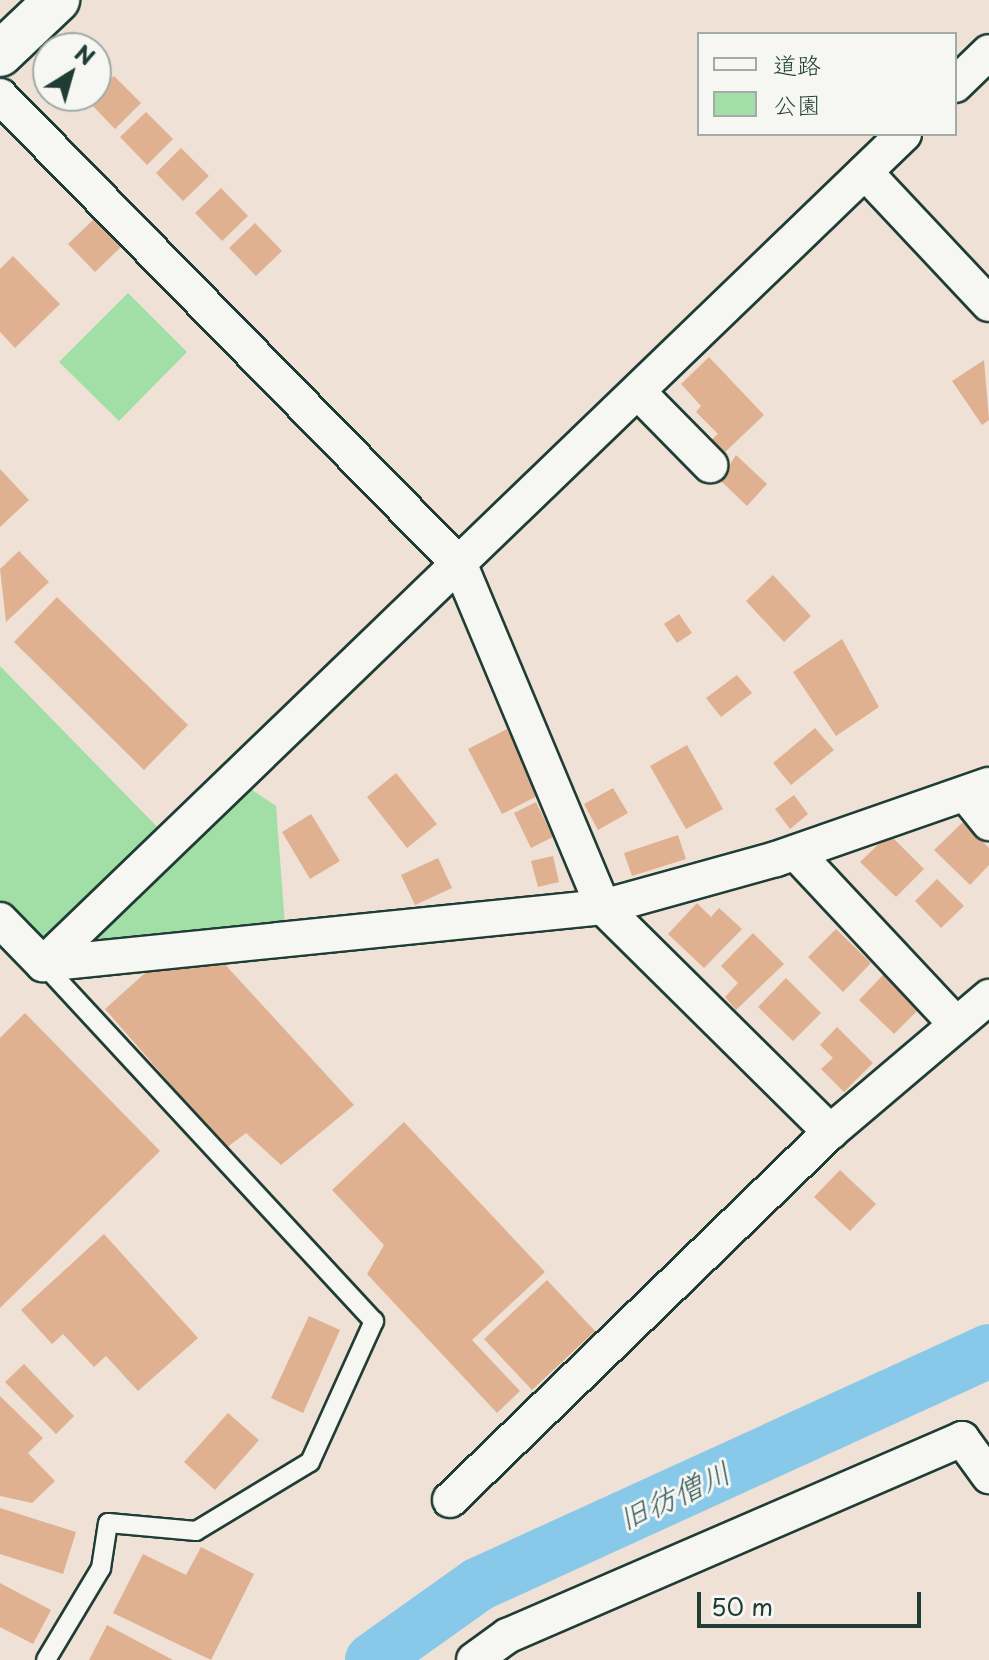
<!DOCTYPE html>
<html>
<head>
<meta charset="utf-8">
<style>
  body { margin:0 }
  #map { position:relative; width:989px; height:1660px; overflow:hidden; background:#efe1d5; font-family:"Playpen Sans","Klee One",sans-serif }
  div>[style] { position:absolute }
  .green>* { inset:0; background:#a2dfa6 }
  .river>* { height:54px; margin:-27px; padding:0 27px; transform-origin:27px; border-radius:27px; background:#88c8e9 }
  .building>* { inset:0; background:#e0b191 }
  .roads { filter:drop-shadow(2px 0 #1f3d34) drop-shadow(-2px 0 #1f3d34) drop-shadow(0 2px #1f3d34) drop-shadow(0 -2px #1f3d34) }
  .service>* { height:18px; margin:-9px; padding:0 9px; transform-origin:9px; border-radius:9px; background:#f6f6f2 }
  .minor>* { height:34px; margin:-17px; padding:0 17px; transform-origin:17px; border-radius:17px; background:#f6f6f2 }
  .tertiary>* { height:44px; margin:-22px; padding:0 22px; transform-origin:22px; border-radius:22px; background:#f6f6f2 }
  span { translate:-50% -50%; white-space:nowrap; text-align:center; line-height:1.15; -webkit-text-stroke:6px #f6f6f2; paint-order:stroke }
  .water-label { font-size:30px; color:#345958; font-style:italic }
  .legend { position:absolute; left:697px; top:32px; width:260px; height:104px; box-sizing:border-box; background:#f6f6f2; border:2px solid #a0aca6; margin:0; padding:10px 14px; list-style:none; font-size:24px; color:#1f3d34 }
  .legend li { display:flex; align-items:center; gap:16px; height:40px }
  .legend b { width:40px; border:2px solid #a0aca6 }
  .north { position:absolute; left:32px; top:32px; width:80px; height:80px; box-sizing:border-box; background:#f6f6f2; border:2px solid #a0aca6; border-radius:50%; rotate:37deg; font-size:22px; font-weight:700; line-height:32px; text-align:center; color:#1f3d34 }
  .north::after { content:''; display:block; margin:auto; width:28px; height:36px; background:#1f3d34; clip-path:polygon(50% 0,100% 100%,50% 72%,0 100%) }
  .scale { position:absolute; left:697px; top:1592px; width:224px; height:36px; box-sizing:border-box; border:4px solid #1f3d34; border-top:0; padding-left:10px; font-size:24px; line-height:28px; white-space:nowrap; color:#1f3d34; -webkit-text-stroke:6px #f6f6f2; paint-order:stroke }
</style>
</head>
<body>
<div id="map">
  <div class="green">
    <div style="clip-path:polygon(128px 293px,187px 352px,119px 421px,59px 362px)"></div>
    <div style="clip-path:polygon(0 666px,171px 841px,43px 964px,0 920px)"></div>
    <div style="clip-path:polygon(236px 779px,276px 806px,286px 939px,60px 962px)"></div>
  </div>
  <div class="river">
    <div style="left:372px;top:1660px;width:131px;rotate:-35.4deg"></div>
    <div style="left:479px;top:1584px;width:561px;rotate:-24.55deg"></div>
  </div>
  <div class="building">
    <div style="clip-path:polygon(114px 76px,141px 103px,115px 129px,88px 101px)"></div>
    <div style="clip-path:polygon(146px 112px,173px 139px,147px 165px,120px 137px)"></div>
    <div style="clip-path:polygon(181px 148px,209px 176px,183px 201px,156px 173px)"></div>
    <div style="clip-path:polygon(221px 188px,248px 216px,222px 241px,195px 213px)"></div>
    <div style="clip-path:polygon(94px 219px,121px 247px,95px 272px,68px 244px)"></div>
    <div style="clip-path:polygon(255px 223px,282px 251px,256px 276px,229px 248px)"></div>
    <div style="clip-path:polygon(13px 256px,60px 304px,15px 348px,0 332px,0 269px)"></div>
    <div style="clip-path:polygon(709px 357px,764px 415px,723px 454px,710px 441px,718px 434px,696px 412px,701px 406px,681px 384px)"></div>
    <div style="clip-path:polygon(984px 360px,989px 420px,982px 425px,952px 381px)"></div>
    <div style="clip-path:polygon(736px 455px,767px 484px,747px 506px,720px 480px)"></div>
    <div style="clip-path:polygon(0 469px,29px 500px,0 527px)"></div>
    <div style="clip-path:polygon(19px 551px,49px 582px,6px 622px,0 569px)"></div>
    <div style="clip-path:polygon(773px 575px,811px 616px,784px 642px,746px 601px)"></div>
    <div style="clip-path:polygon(57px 597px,188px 725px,144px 770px,14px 642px)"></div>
    <div style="clip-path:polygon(679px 614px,692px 633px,677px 643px,664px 624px)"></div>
    <div style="clip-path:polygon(842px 639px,879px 707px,836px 736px,793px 672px)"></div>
    <div style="clip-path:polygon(737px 675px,752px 693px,721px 717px,706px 698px)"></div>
    <div style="clip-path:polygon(815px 728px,834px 750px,791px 785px,773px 763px)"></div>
    <div style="clip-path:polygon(507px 729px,541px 794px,502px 814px,468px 749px)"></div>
    <div style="clip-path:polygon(687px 745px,723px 809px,686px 829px,650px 766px)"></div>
    <div style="clip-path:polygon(396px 773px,437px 824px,407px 848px,367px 797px)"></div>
    <div style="clip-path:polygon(613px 788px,628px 813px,598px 830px,584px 804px)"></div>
    <div style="clip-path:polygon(794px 795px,808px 814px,790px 829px,775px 809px)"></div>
    <div style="clip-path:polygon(536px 802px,553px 837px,531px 848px,514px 813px)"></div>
    <div style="clip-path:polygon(311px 814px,340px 861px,310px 879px,282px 832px)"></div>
    <div style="clip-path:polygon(963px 822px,989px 848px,989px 865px,970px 885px,934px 850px)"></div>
    <div style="clip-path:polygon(889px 834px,924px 869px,896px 897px,860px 862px)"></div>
    <div style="clip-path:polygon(678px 835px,686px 859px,632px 876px,624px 853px)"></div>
    <div style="clip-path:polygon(553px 856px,559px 882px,538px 887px,531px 861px)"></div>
    <div style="clip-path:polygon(438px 858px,452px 888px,415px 905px,401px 875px)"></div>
    <div style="clip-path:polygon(937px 879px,964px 906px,941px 928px,915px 901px)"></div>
    <div style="clip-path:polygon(697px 903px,711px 917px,719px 908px,742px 929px,704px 968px,668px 934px)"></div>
    <div style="clip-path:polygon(836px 929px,871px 963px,843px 992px,808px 957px)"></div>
    <div style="clip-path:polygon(753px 933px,784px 964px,736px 1010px,725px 997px,738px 983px,721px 966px)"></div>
    <div style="clip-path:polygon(220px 959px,354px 1105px,281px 1165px,246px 1133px,226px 1148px,105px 1009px,154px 965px)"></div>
    <div style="clip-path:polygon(887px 971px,922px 1006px,894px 1034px,859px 1000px)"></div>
    <div style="clip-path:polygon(786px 978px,821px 1013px,793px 1041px,758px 1007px)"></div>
    <div style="clip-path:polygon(25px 1013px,160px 1151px,0 1308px,0 1038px)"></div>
    <div style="clip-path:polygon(837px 1027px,873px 1063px,844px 1092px,821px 1069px,833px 1058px,820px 1045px)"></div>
    <div style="clip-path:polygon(404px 1122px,545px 1272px,472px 1340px,520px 1391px,497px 1413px,367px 1274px,384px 1245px,332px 1190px)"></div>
    <div style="clip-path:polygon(840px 1170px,876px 1204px,850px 1231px,814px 1197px)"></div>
    <div style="clip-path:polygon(104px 1234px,198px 1338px,138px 1391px,106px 1356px,94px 1367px,63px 1334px,52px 1344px,21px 1310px)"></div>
    <div style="clip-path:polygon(547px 1280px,595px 1331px,532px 1390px,484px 1339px)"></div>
    <div style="clip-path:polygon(309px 1316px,340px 1330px,303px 1413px,271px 1398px)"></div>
    <div style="clip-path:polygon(24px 1364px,74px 1416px,56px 1434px,5px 1382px)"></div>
    <div style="clip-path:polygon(0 1396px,43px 1438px,28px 1453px,55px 1481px,32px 1503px,0 1496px)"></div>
    <div style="clip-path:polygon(228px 1413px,259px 1440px,215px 1490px,184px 1462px)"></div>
    <div style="clip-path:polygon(0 1508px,76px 1532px,63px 1574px,0 1554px)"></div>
    <div style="clip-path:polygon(201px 1547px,254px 1574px,211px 1660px,113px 1613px,143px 1554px,186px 1575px)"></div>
    <div style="clip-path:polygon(0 1583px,51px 1610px,33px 1644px,0 1627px)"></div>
    <div style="clip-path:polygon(107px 1625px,173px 1660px,89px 1660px)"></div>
  </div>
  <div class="roads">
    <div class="service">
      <div style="left:43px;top:964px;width:487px;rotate:47.2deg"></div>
      <div style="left:374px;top:1321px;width:155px;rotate:114.4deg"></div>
      <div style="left:310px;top:1462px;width:133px;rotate:148.8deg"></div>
      <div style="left:196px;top:1531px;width:88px;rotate:-174.8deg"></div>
      <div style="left:108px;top:1523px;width:46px;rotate:98.8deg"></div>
      <div style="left:101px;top:1568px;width:107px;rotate:120.9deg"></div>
    </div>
    <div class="minor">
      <div style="left:955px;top:85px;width:47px;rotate:-44.1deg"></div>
      <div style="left:0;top:96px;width:657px;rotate:45.56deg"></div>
      <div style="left:460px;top:565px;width:371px;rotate:67.3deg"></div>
      <div style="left:603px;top:907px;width:320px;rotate:44.7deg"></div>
      <div style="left:865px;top:172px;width:181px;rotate:46.8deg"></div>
      <div style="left:638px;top:392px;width:103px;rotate:45.4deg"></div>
      <div style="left:967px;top:796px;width:35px;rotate:51deg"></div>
      <div style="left:796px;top:853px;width:230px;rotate:46.9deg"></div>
      <div style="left:0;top:920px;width:62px;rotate:45.7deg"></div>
      <div style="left:43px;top:964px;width:1196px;rotate:-43.95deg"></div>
      <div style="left:43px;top:964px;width:563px;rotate:-5.81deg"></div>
      <div style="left:603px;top:907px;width:180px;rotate:-15.5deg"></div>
      <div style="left:776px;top:859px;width:225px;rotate:-19.2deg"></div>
      <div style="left:450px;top:1500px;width:529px;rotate:-44.08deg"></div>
      <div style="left:830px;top:1132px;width:209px;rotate:-40.3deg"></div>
      <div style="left:474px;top:1660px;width:41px;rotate:-36deg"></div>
      <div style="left:507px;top:1636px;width:496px;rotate:-23.4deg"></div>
      <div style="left:962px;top:1439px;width:46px;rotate:53.9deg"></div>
    </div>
    <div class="tertiary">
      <div style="left:0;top:54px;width:79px;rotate:-43.5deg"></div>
    </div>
  </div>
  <div class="water-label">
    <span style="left:674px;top:1495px;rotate:-25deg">旧彷僧川</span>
  </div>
  <ul class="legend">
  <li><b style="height:10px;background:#f6f6f2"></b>道路</li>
  <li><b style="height:22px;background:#a2dfa6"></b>公園</li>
  </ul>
  <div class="north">N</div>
  <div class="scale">50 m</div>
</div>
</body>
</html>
